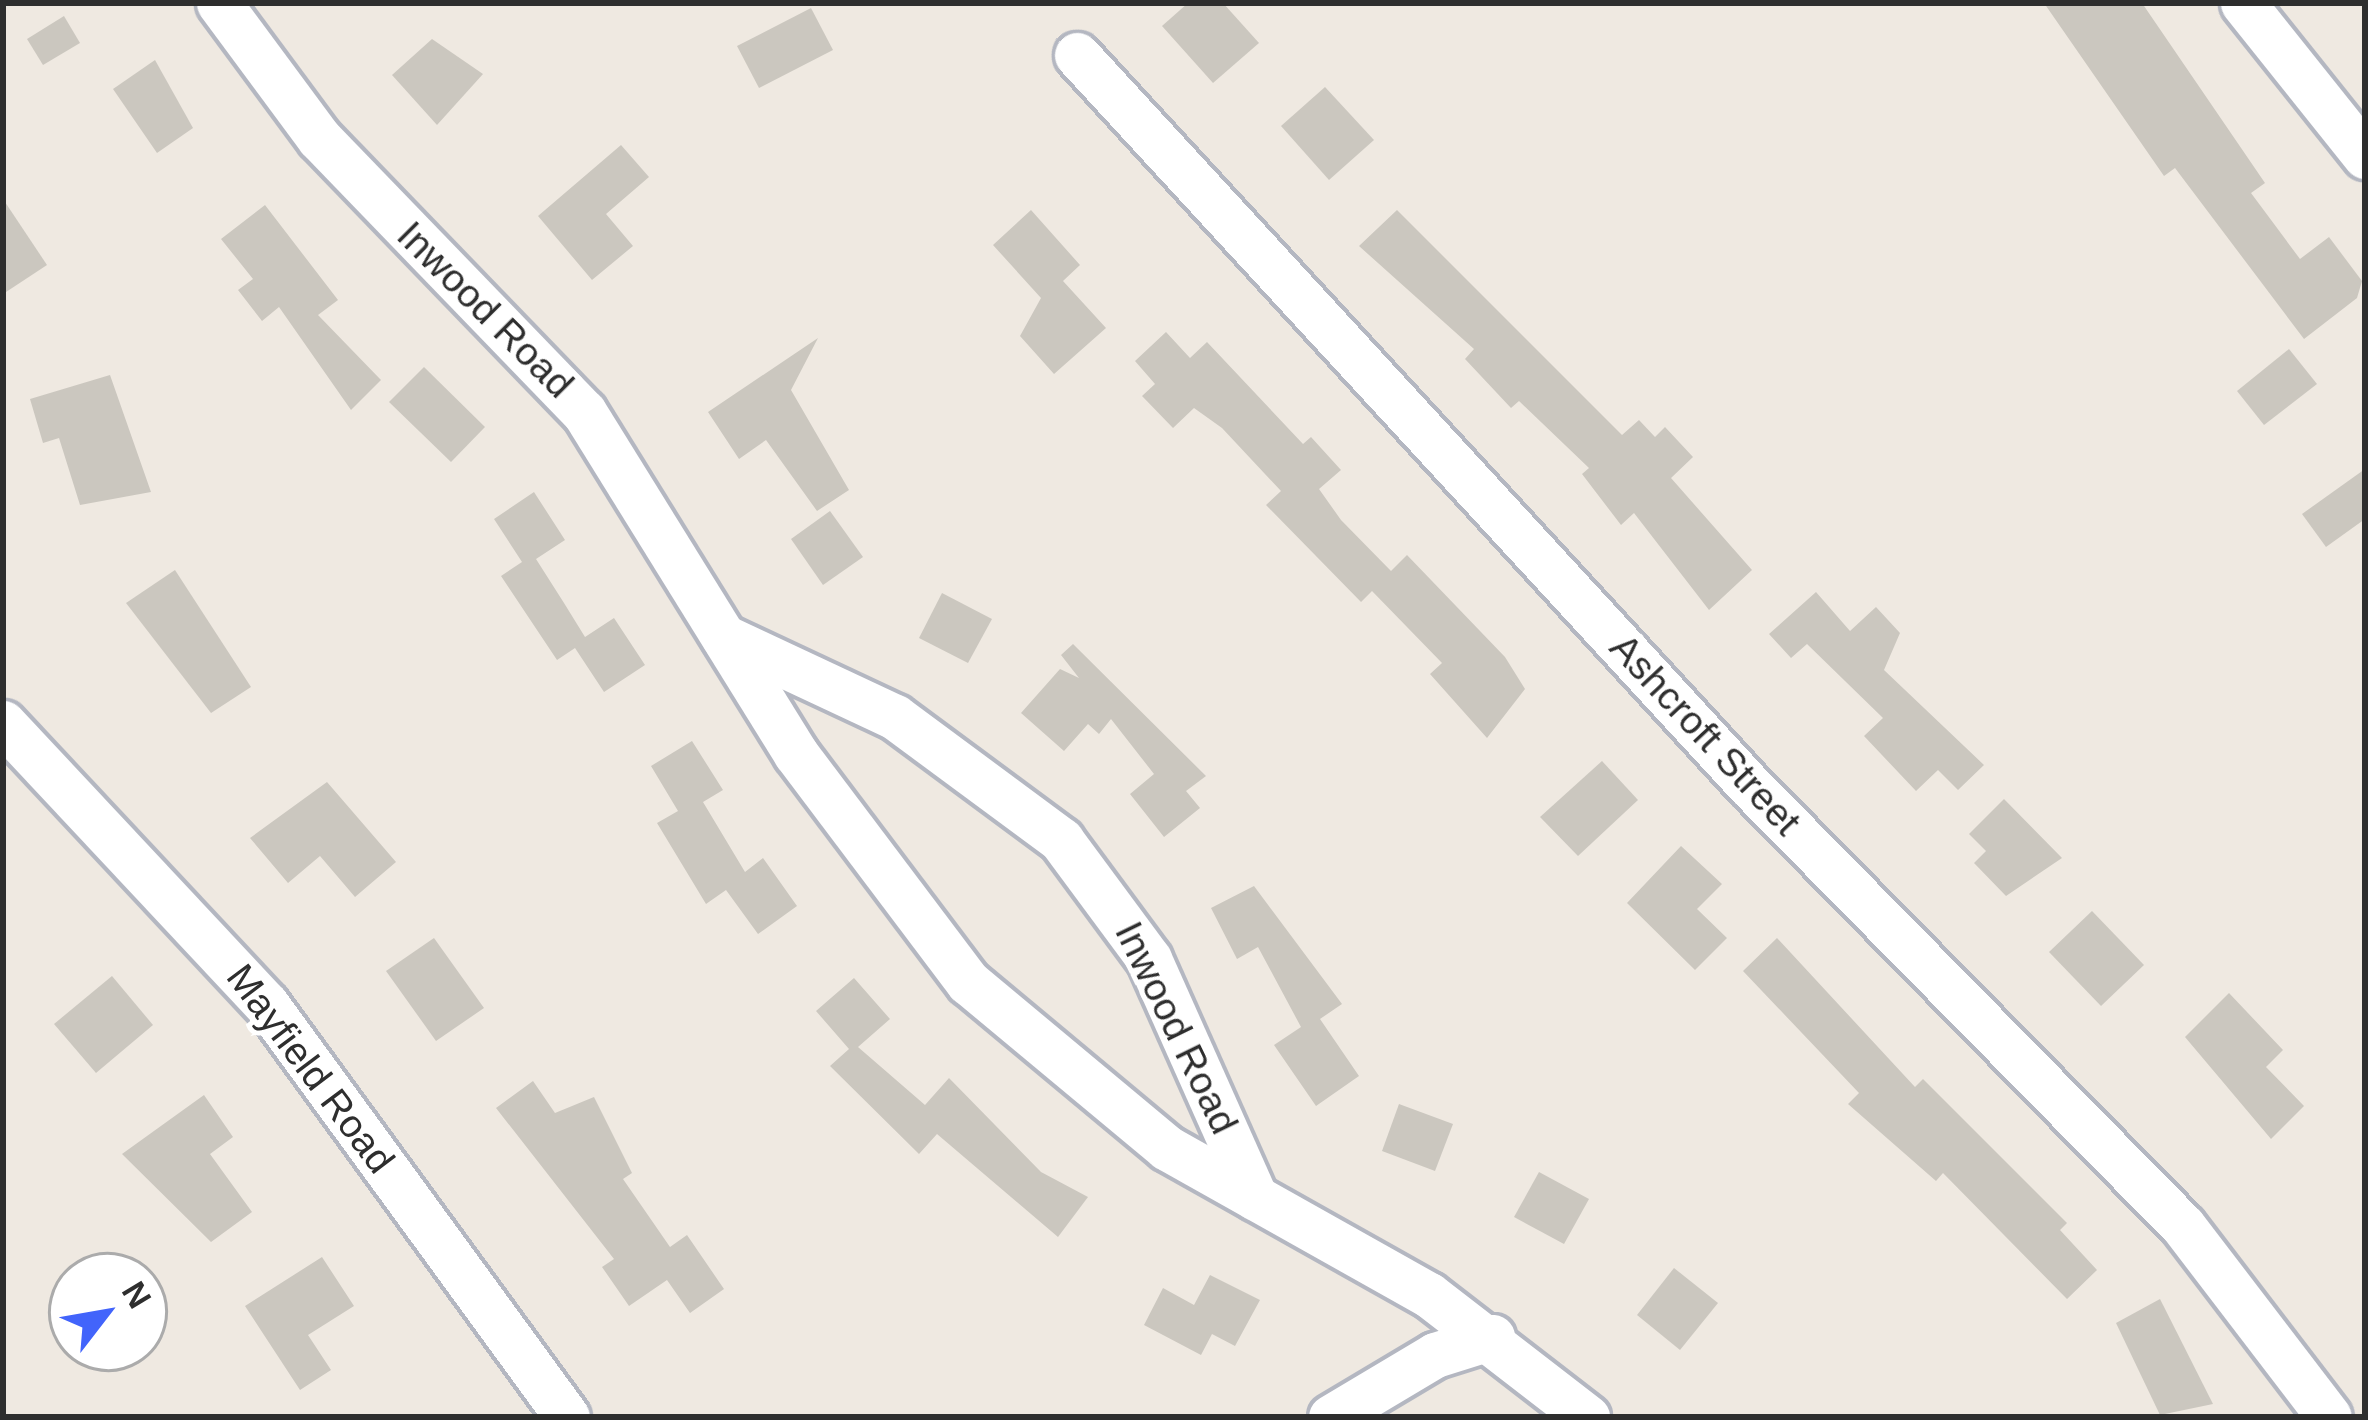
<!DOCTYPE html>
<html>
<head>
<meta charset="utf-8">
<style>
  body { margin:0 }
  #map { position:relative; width:2368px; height:1420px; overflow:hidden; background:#efe9e1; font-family:Helvetica,sans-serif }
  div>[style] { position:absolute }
  .building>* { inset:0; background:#cbc7bf }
  .roads { filter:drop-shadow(3px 0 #b4b7c1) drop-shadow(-3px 0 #b4b7c1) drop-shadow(0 3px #b4b7c1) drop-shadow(0 -3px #b4b7c1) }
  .minor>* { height:45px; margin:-22.5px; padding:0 22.5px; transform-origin:22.5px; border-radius:22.5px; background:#fff }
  span { translate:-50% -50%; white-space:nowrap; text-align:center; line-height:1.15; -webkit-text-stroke:10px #fff; paint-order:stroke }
  .street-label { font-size:39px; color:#2e2e2e }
  .frame { position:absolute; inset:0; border:6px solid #2e2e2e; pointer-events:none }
  .north { position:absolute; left:48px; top:1252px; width:120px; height:120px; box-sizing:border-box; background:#fff; border:3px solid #ababab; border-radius:50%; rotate:59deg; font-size:33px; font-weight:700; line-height:48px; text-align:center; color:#2e2e2e }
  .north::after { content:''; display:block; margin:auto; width:42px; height:54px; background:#4264fb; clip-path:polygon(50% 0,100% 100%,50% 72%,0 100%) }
</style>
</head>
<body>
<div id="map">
  <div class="building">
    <div style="clip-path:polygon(1188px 3px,1223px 3px,1259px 43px,1213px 83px,1162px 26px)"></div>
    <div style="clip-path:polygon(2044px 3px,2142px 3px,2265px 183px,2251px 193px,2300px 259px,2329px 237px,2362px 281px,2357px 298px,2304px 339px,2175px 168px,2164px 176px)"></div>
    <div style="clip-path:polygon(811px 8px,833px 50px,759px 88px,737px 46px)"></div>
    <div style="clip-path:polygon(64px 16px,80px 43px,43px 65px,27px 39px)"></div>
    <div style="clip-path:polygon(432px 39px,483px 74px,437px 125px,392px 75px)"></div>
    <div style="clip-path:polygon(155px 60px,193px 128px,157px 153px,113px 89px)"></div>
    <div style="clip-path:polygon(1325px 87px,1374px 140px,1329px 180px,1281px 126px)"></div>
    <div style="clip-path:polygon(621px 145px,649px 177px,606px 214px,633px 246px,592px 280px,538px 216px)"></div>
    <div style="clip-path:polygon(3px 199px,47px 265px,3px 294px)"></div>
    <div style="clip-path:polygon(265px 205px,338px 300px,318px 315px,381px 380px,351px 410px,279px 307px,262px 321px,238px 290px,253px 279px,221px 239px)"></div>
    <div style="clip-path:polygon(1031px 210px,1080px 265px,1063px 281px,1106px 328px,1054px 374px,1020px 336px,1041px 298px,993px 245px)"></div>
    <div style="clip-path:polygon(1397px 210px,1622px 435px,1639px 420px,1655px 437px,1665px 427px,1693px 457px,1671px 478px,1752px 570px,1709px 610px,1634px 513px,1621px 525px,1582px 474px,1589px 468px,1519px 401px,1511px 408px,1465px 359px,1474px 349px,1359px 246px)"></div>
    <div style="clip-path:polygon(1166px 332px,1190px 358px,1207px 342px,1303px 444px,1311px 437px,1341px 470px,1319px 489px,1341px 520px,1391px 571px,1407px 555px,1505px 657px,1525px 689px,1487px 738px,1430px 674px,1442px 663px,1372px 591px,1361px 602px,1266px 505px,1281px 491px,1222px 428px,1194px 408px,1173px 428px,1142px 396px,1155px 384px,1135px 361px)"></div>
    <div style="clip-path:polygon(818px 338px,791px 390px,849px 490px,817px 511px,766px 440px,739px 459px,708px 412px)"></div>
    <div style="clip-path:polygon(2289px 349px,2317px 384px,2264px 425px,2237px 391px)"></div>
    <div style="clip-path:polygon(424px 367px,485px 427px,451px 462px,389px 402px)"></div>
    <div style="clip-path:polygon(110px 375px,151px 492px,80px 505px,59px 438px,43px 443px,30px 399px)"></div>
    <div style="clip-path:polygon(2365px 469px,2365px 519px,2326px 547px,2302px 514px)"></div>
    <div style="clip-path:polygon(534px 492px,565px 540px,536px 559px,564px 603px,585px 637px,614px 618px,645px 665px,604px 692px,575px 648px,557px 660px,501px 576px,522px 562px,494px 519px)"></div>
    <div style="clip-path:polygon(830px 511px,863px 557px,823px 585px,791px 539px)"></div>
    <div style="clip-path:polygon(175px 570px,251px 687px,211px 713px,126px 603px)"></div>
    <div style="clip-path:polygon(1816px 592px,1850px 631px,1876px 607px,1900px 633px,1884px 670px,1984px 765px,1958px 790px,1938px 770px,1916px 791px,1864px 736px,1883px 718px,1807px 644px,1791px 658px,1769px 634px)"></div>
    <div style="clip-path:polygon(942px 593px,992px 619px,968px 663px,919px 638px)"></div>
    <div style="clip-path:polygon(1073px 644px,1206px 776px,1186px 791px,1200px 808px,1164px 837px,1130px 794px,1154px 774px,1111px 719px,1099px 734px,1088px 724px,1064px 751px,1021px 713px,1060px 669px,1079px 678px,1061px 655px)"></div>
    <div style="clip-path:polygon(692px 741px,723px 790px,703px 802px,745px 872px,763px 858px,797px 906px,758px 934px,726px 890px,706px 904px,657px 823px,678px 811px,651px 766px)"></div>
    <div style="clip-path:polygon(1602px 761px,1638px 800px,1578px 856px,1540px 817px)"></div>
    <div style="clip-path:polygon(327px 782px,396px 862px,355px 897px,320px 856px,288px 883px,250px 838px)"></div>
    <div style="clip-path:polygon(2004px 799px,2062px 858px,2006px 896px,1974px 863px,1986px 851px,1969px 834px)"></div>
    <div style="clip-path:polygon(1681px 846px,1722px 884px,1697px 909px,1727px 938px,1695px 970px,1627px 903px)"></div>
    <div style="clip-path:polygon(1254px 886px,1342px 1004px,1320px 1019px,1359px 1076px,1316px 1106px,1274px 1045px,1301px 1027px,1258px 947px,1237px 959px,1211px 908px)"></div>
    <div style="clip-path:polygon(2092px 911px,2144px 965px,2101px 1006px,2049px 952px)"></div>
    <div style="clip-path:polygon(434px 938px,484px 1008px,436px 1041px,386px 971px)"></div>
    <div style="clip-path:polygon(1777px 938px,1915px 1087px,1923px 1079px,2067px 1223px,2060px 1230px,2097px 1270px,2067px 1299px,1943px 1173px,1936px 1181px,1848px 1104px,1859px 1093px,1743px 971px)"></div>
    <div style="clip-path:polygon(112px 976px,153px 1025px,96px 1073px,54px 1024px)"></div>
    <div style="clip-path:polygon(854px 978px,890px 1019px,858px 1047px,925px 1105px,949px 1078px,1041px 1172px,1088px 1197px,1058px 1237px,937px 1134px,919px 1154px,830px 1066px,849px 1049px,816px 1011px)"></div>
    <div style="clip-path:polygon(2229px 993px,2283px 1050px,2266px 1067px,2304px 1106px,2271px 1139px,2185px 1037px)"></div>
    <div style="clip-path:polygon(533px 1081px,555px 1113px,594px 1097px,632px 1173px,623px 1179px,670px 1247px,687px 1235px,724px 1289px,690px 1313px,667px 1280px,629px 1306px,602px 1267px,614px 1259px,496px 1108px)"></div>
    <div style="clip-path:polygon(204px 1095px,233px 1137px,210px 1154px,252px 1212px,211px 1242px,122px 1154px)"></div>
    <div style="clip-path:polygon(1399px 1104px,1453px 1124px,1435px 1171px,1382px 1151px)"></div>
    <div style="clip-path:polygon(1539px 1172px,1589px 1199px,1564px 1244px,1514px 1217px)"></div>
    <div style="clip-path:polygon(322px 1257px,354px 1306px,308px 1335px,331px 1370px,300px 1390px,245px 1306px)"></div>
    <div style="clip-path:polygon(1674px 1268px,1718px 1303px,1680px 1350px,1637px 1315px)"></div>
    <div style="clip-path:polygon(1210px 1275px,1260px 1300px,1235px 1346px,1212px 1334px,1201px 1355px,1144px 1325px,1163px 1288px,1194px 1305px)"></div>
    <div style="clip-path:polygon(2160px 1299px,2213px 1404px,2160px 1415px,2116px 1323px)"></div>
  </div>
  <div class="roads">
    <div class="minor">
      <div style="left:219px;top:3px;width:168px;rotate:53.5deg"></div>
      <div style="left:319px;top:138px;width:381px;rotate:46deg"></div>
      <div style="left:584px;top:412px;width:402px;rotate:58.2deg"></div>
      <div style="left:796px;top:754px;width:286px;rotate:53deg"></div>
      <div style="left:968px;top:982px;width:259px;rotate:39.8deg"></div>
      <div style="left:1167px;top:1148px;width:300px;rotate:29.3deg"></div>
      <div style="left:1429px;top:1295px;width:200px;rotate:37.7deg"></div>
      <div style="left:2243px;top:3px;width:196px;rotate:51.4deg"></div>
      <div style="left:1077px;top:55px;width:991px;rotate:47.37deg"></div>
      <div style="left:1748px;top:784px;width:620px;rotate:45.46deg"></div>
      <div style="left:2183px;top:1226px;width:240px;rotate:52.6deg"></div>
      <div style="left:724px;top:637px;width:189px;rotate:25.1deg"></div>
      <div style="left:895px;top:717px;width:207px;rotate:36.5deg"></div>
      <div style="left:1061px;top:840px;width:148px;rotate:53.5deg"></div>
      <div style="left:1149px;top:959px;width:261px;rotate:66deg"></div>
      <div style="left:3px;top:723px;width:385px;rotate:46.9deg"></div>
      <div style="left:266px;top:1004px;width:511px;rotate:53.91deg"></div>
      <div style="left:1331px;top:1417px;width:121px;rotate:-30.8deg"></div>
      <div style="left:1435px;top:1355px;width:60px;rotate:-17.5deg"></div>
    </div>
  </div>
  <div class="street-label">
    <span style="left:485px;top:310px;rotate:45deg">Inwood Road</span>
    <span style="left:1705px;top:735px;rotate:47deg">Ashcroft Street</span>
    <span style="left:1176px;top:1028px;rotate:64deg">Inwood Road</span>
    <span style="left:310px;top:1069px;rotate:53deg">Mayfield Road</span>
  </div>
  <div class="frame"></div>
  <div class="north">N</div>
</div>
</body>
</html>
